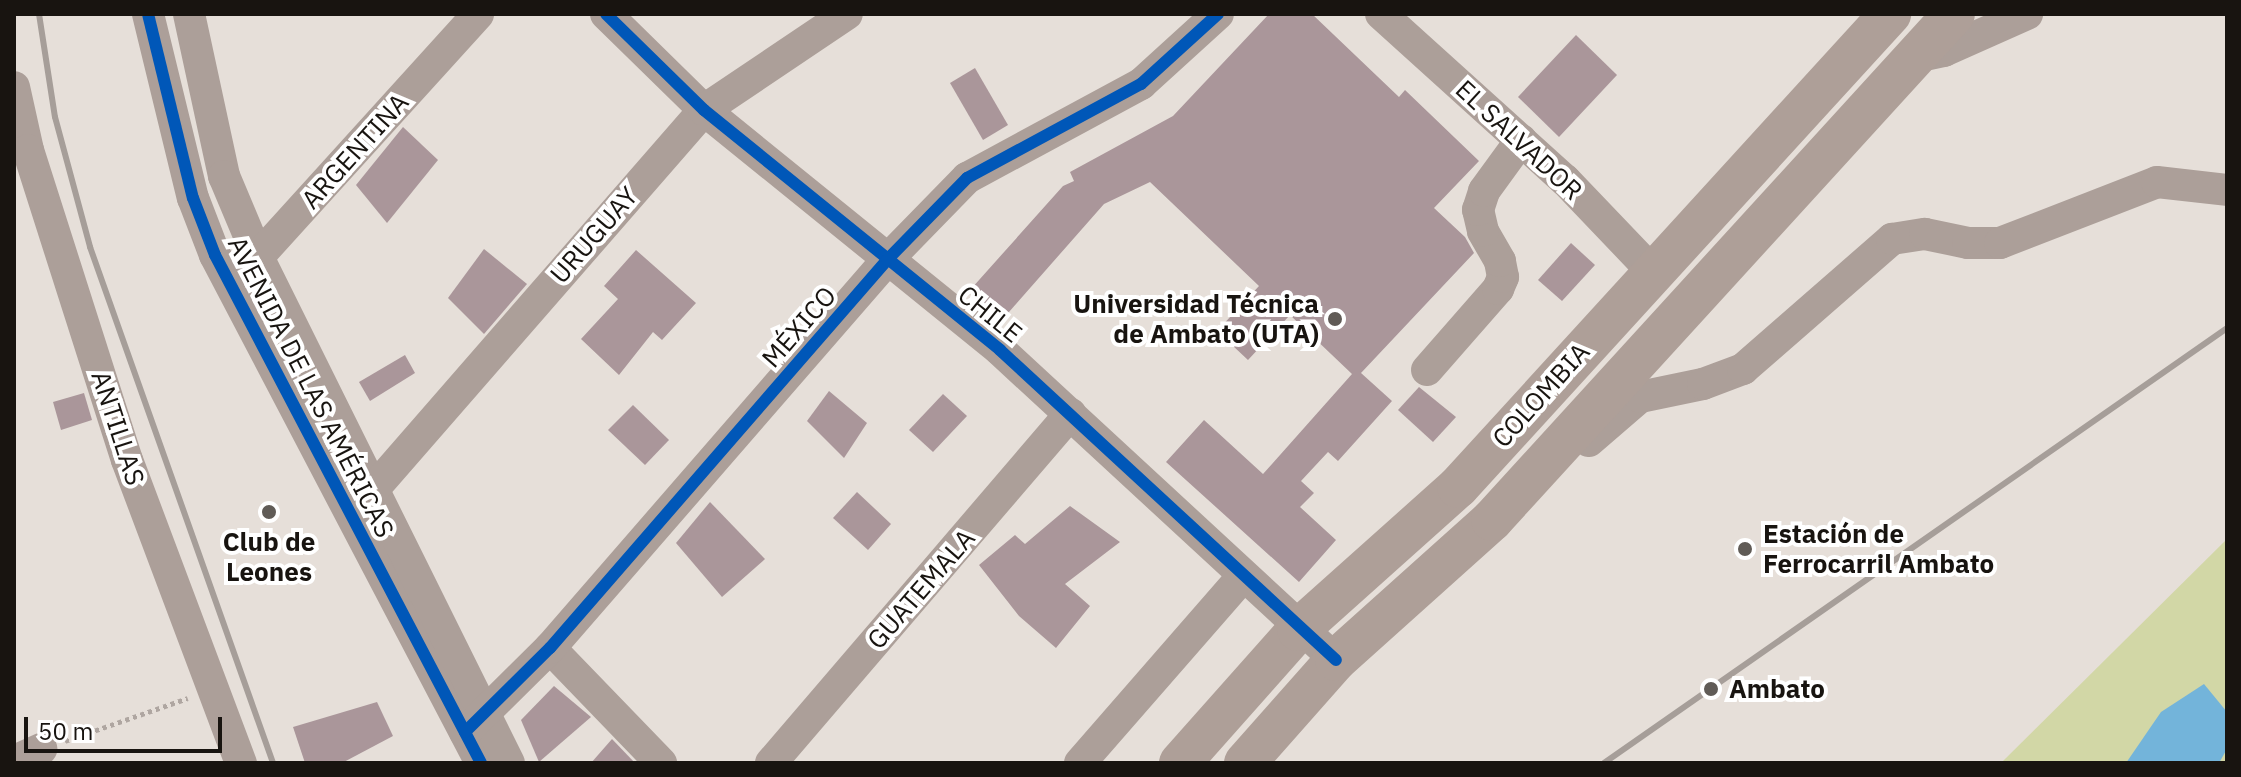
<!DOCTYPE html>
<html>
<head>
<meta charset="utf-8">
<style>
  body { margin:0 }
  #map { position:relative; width:2241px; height:777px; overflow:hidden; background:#e6dfd9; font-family:"IBM Plex Sans",sans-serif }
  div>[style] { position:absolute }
  .green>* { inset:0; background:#d2d7a6 }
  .water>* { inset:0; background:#73b4da }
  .building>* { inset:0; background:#aa969a }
  .path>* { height:5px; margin-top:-2.5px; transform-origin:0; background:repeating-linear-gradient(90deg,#afa6a1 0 4px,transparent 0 8px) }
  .minor>* { height:32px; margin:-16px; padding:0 16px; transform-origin:16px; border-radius:16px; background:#ac9f99 }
  .major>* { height:42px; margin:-21px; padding:0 21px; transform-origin:21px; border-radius:21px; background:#ae9f98 }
  .rail>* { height:6px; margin:-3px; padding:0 3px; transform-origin:3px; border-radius:3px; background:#a69e99 }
  .cycleway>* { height:12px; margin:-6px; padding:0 6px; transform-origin:6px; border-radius:6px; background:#0057b8 }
  .dots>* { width:22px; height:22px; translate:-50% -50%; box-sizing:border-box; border:4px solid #fff; border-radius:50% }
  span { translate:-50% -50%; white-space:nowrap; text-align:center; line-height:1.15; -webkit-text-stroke:8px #fff; paint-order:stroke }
  .street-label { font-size:26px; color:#181410 }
  .poi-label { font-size:26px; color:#181410; font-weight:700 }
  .right { translate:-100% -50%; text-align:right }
  .left { translate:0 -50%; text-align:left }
  .frame { position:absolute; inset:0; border:16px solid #181410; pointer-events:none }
  .scale { position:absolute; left:24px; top:717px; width:198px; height:36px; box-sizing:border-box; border:4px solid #181410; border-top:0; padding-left:10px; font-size:24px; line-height:28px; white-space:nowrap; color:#181410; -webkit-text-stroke:6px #fff; paint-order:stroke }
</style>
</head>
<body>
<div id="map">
  <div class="green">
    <div style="clip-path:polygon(2227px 539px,2227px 763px,2001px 763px)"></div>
  </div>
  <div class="water">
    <div style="clip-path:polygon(2204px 684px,2227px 712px,2227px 749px,2219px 763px,2126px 763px,2161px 712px)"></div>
  </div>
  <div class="building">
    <div style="clip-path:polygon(1269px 14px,1312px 14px,1399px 97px,1405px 90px,1479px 161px,1434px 208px,1465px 237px,1474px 253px,1361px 373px,1392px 401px,1338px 461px,1328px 452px,1301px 481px,1314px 493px,1300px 507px,1336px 540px,1299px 582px,1166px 462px,1204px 420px,1263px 474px,1352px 374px,1290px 315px,1248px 360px,1217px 331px,1259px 286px,1150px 182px,1104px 204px,1001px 321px,971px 289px,1063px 186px,1074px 181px,1070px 172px,1173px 116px)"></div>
    <div style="clip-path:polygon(1576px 35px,1617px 75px,1559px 137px,1518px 97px)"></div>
    <div style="clip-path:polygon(975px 68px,1008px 125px,983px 140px,950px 83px)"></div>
    <div style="clip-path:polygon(403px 127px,438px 160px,387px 223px,356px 185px)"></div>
    <div style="clip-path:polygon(1571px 243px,1595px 265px,1562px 301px,1538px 280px)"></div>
    <div style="clip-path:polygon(484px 249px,527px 284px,484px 334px,448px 298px)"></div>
    <div style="clip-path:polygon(636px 250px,696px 303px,662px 340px,653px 332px,619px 375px,581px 339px,618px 299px,604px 286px)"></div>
    <div style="clip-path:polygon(405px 355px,415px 373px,370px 401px,359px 382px)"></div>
    <div style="clip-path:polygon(1419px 387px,1456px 417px,1433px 442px,1398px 410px)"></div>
    <div style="clip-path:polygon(829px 391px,867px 423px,844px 458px,807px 421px)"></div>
    <div style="clip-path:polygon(84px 393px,92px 420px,61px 430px,53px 402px)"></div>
    <div style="clip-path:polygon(943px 394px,967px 416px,933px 452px,909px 430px)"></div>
    <div style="clip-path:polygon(633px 405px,669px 440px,645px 465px,608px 430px)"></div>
    <div style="clip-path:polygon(857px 492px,891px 524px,868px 550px,833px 518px)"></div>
    <div style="clip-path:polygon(710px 502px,765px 559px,722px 597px,676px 543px)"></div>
    <div style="clip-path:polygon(1070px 506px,1120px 542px,1065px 584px,1090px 606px,1056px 648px,1019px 616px,979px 565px,1015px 535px,1025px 544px)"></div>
    <div style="clip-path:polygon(554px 686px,591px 717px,539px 762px,521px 720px)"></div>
    <div style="clip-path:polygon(377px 702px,393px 736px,342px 763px,305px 763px,293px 727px)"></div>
    <div style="clip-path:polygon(612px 739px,635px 763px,591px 763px)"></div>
  </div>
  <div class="path">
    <div style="left:65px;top:741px;width:130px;rotate:-19.3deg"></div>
  </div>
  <div class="minor">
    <div style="left:148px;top:14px;width:189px;rotate:76.3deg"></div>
    <div style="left:193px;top:198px;width:61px;rotate:68.9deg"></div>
    <div style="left:215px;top:255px;width:573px;rotate:62.36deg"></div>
    <div style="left:189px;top:14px;width:166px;rotate:77.8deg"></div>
    <div style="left:224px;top:176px;width:88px;rotate:67.2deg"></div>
    <div style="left:258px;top:257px;width:565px;rotate:63.62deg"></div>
    <div style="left:606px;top:14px;width:137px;rotate:44.4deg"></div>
    <div style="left:704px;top:110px;width:381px;rotate:39deg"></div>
    <div style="left:1000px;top:350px;width:457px;rotate:42.7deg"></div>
    <div style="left:1381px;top:14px;width:248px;rotate:42.1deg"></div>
    <div style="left:1565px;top:180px;width:126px;rotate:46.3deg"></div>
    <div style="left:1915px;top:57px;width:30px;rotate:-12deg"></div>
    <div style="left:1944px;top:51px;width:91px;rotate:-24deg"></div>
    <div style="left:14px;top:87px;width:65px;rotate:77.5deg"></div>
    <div style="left:28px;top:150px;width:325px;rotate:72.3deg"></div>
    <div style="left:127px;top:460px;width:324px;rotate:69.4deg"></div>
    <div style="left:247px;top:269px;width:344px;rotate:-47.8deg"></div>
    <div style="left:1427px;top:370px;width:108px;rotate:-48.8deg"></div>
    <div style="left:1498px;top:289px;width:13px;rotate:-67deg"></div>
    <div style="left:1503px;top:277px;width:16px;rotate:-101deg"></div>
    <div style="left:1500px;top:261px;width:34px;rotate:-120deg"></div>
    <div style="left:1483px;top:231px;width:22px;rotate:-103deg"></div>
    <div style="left:1478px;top:210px;width:20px;rotate:-72deg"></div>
    <div style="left:1484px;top:191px;width:63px;rotate:-54deg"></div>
    <div style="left:1589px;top:441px;width:67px;rotate:-40.8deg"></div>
    <div style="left:1640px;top:397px;width:64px;rotate:-11.7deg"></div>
    <div style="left:1703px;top:384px;width:43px;rotate:-20.6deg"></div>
    <div style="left:1743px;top:369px;width:198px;rotate:-41.1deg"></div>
    <div style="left:1892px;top:239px;width:33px;rotate:-9deg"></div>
    <div style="left:1925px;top:234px;width:44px;rotate:11.8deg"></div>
    <div style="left:1968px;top:243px;width:32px"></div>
    <div style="left:2000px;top:243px;width:168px;rotate:-21.2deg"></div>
    <div style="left:2157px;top:182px;width:70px;rotate:6.5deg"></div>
    <div style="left:372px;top:491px;width:505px;rotate:-48.93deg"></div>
    <div style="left:704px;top:110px;width:172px;rotate:-33.9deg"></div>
    <div style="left:550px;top:648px;width:160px;rotate:46deg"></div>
    <div style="left:465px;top:732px;width:120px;rotate:-44.7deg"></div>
    <div style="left:550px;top:648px;width:514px;rotate:-49.02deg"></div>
    <div style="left:887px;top:260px;width:115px;rotate:-45.7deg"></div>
    <div style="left:967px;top:178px;width:198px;rotate:-28.4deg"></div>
    <div style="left:1141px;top:84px;width:104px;rotate:-42.3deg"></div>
    <div style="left:14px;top:761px;width:30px;rotate:-24deg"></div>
    <div style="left:771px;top:763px;width:460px;rotate:-49.4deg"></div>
    <div style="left:1080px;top:763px;width:248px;rotate:-48.9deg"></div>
  </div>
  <div class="major">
    <div style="left:1180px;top:763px;width:178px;rotate:-48.4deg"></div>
    <div style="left:1298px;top:630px;width:215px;rotate:-41.8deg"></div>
    <div style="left:1458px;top:487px;width:641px;rotate:-47.59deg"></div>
    <div style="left:1245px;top:763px;width:137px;rotate:-48.5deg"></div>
    <div style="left:1336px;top:660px;width:210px;rotate:-41.9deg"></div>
    <div style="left:1492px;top:520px;width:685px;rotate:-47.6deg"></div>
  </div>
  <div class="rail">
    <div style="left:39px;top:14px;width:104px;rotate:81.2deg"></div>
    <div style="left:55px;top:117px;width:135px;rotate:74.9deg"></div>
    <div style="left:90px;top:247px;width:547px;rotate:70.47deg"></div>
    <div style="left:1604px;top:763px;width:760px;rotate:-34.92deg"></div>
  </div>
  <div class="cycleway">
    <div style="left:148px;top:14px;width:189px;rotate:76.3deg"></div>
    <div style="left:193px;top:198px;width:61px;rotate:68.9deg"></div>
    <div style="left:215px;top:255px;width:573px;rotate:62.36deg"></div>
    <div style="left:606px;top:14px;width:137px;rotate:44.4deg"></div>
    <div style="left:704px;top:110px;width:381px;rotate:39deg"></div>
    <div style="left:1000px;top:350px;width:457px;rotate:42.7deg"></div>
    <div style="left:465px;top:732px;width:120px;rotate:-44.7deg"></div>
    <div style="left:550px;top:648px;width:514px;rotate:-49.02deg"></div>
    <div style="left:887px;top:260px;width:115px;rotate:-45.7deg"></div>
    <div style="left:967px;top:178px;width:198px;rotate:-28.4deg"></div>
    <div style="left:1141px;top:84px;width:104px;rotate:-42.3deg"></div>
  </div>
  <div class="dots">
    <div style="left:1335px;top:319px;background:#605b56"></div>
    <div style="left:269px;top:512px;background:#605b56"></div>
    <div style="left:1745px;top:549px;background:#605b56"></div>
    <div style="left:1711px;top:689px;background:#605b56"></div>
  </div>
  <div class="street-label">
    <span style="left:1519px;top:140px;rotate:43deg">EL SALVADOR</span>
    <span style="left:355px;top:151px;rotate:-48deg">ARGENTINA</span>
    <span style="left:594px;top:235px;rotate:-49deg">URUGUAY</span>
    <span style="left:990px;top:314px;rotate:39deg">CHILE</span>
    <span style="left:799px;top:327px;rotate:-49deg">MÉXICO</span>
    <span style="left:311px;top:387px;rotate:63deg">AVENIDA DE LAS AMÉRICAS</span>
    <span style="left:1541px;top:395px;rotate:-48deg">COLOMBIA</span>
    <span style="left:118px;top:428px;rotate:72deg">ANTILLAS</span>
    <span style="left:921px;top:589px;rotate:-49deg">GUATEMALA</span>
  </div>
  <div class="poi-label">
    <span class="right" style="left:1319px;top:319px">Universidad Técnica<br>de Ambato (UTA)</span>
    <span class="left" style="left:1763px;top:549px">Estación de<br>Ferrocarril Ambato</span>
    <span style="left:269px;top:557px">Club de<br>Leones</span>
    <span class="left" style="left:1729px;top:689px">Ambato</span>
  </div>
  <div class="frame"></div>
  <div class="scale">50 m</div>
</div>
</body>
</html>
